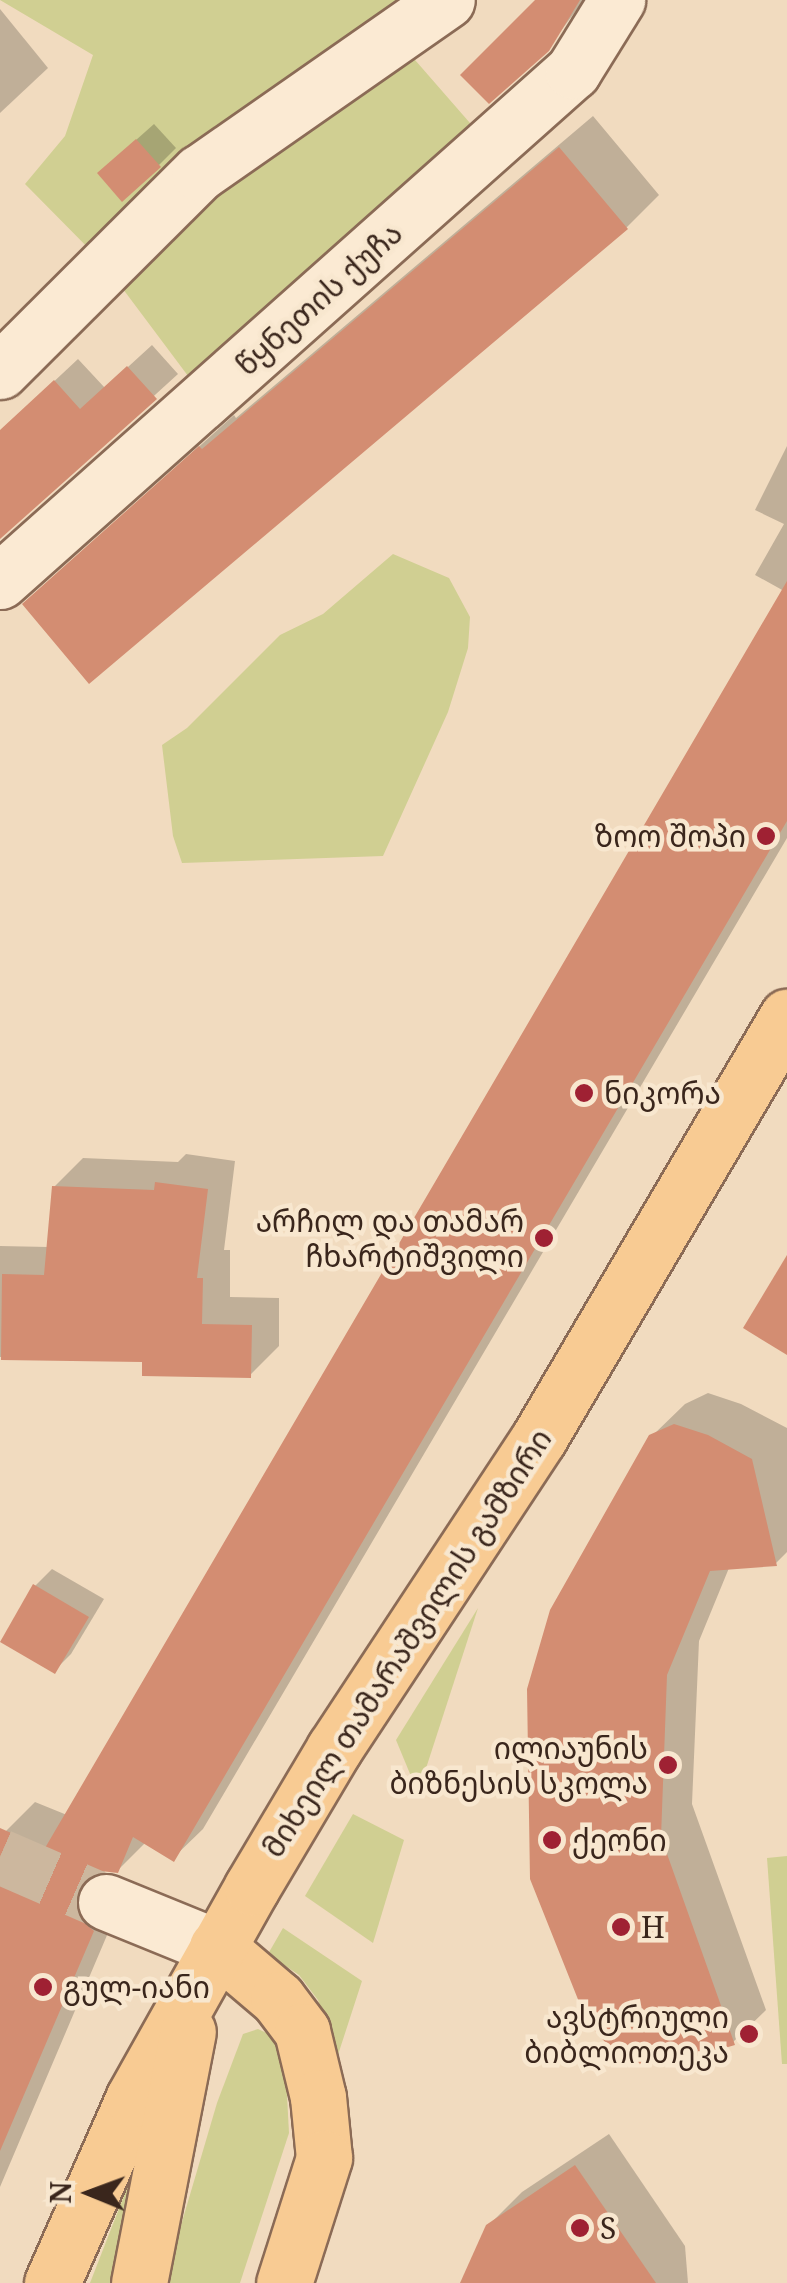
<!DOCTYPE html>
<html>
<head>
<meta charset="utf-8">
<style>
  body { margin:0 }
  #map { position:relative; width:787px; height:2283px; overflow:hidden; background:#f1dbbf; font-family:"Noto Serif","Noto Sans Georgian",serif }
  div>[style] { position:absolute }
  .green>* { inset:0; background:#d0cf92 }
  .shadow>* { inset:0; background:#0003 }
  .building>* { inset:0; background:#d38d72 }
  .minor-tunnel>* { height:55px; margin-top:-27.5px; transform-origin:0; background:repeating-linear-gradient(90deg,#ccb79e 0 55px,transparent 0 83px) }
  .roads { filter:drop-shadow(2px 0 #8b6b56) drop-shadow(-2px 0 #8b6b56) drop-shadow(0 2px #8b6b56) drop-shadow(0 -2px #8b6b56) }
  .minor>* { height:55px; margin:-27.5px; padding:0 27.5px; transform-origin:27.5px; border-radius:27.5px; background:#fbead3 }
  .major>* { height:55px; margin:-27.5px; padding:0 27.5px; transform-origin:27.5px; border-radius:27.5px; background:#f8cb93 }
  .dots>* { width:28px; height:28px; translate:-50% -50%; box-sizing:border-box; border:5px solid #f8e7cf; border-radius:50% }
  span { translate:-50% -50%; white-space:nowrap; text-align:center; line-height:1.15; -webkit-text-stroke:9px #f8e7cf; paint-order:stroke }
  .street-label { font-size:30px; color:#3a261c }
  .poi-label { font-size:30px; color:#3a261c }
  .right { translate:-100% -50%; text-align:right }
  .left { translate:0 -50%; text-align:left }
  .north { position:absolute; left:40px; top:2143px; width:100px; height:100px; -webkit-text-stroke:8px #f8e7cf; paint-order:stroke; rotate:271deg; font-size:28px; font-weight:700; line-height:40px; text-align:center; color:#3a261c }
  .north::after { content:''; display:block; margin:auto; width:35px; height:45px; background:#3a261c; clip-path:polygon(50% 0,100% 100%,50% 72%,0 100%) }
</style>
</head>
<body>
<div id="map">
  <div class="green">
    <div style="clip-path:polygon(447px 0,395px 37px,490px 146px,206px 400px,105px 265px,25px 184px,65px 136px,93px 55px,0 0)"></div>
    <div style="clip-path:polygon(393px 554px,449px 578px,470px 617px,468px 648px,448px 712px,383px 856px,182px 863px,173px 836px,162px 745px,187px 728px,280px 635px,323px 614px)"></div>
    <div style="clip-path:polygon(478px 1608px,418px 1793px,396px 1740px)"></div>
    <div style="clip-path:polygon(353px 1814px,404px 1840px,373px 1943px,305px 1896px)"></div>
    <div style="clip-path:polygon(787px 1856px,787px 2064px,782px 2064px,767px 1858px)"></div>
    <div style="clip-path:polygon(283px 1928px,362px 1981px,336px 2061px,318px 2000px,299px 1975px,268px 1954px)"></div>
    <div style="clip-path:polygon(258px 2029px,271px 2035px,285px 2059px,289px 2133px,240px 2283px,164px 2283px,217px 2103px,243px 2034px)"></div>
    <div style="clip-path:polygon(166px 2088px,111px 2283px,90px 2283px)"></div>
  </div>
  <div class="shadow">
    <div style="clip-path:polygon(539px 0,584px 0,547px 49px)"></div>
    <div style="clip-path:polygon(0 9px,48px 68px,0 113px)"></div>
    <div style="clip-path:polygon(593px 116px,659px 195px,626px 228px,25px 604px,234px 415px,236px 418px)"></div>
    <div style="clip-path:polygon(154px 124px,176px 148px,159px 165px,118px 156px)"></div>
    <div style="clip-path:polygon(152px 345px,178px 374px,0 536px,0 432px,78px 359px,105px 388px)"></div>
    <div style="clip-path:polygon(787px 446px,787px 838px,203px 1829px,173px 1858px,146px 1842px,117px 1871px,105px 1869px,104px 1877px,122px 1900px,0 2187px,0 1845px,6px 1831px,35px 1802px,67px 1815px,784px 591px,755px 575px,784px 524px,755px 510px)"></div>
    <div style="clip-path:polygon(186px 1154px,235px 1161px,224px 1250px,230px 1250px,230px 1297px,279px 1298px,279px 1346px,250px 1375px,145px 1360px,0 1357px,0 1246px,49px 1247px,54px 1187px,83px 1158px,178px 1162px)"></div>
    <div style="clip-path:polygon(708px 1393px,741px 1404px,787px 1428px,787px 1552px,775px 1564px,729px 1568px,699px 1641px,692px 1804px,766px 2010px,733px 2042px,643px 2062px,651px 1437px,685px 1404px)"></div>
    <div style="clip-path:polygon(52px 1569px,104px 1599px,71px 1654px,54px 1671px,35px 1586px)"></div>
    <div style="clip-path:polygon(609px 2134px,685px 2246px,688px 2283px,462px 2283px,488px 2226px,522px 2192px)"></div>
  </div>
  <div class="building">
    <div style="clip-path:polygon(535px 0,580px 0,549px 51px,489px 104px,460px 75px)"></div>
    <div style="clip-path:polygon(136px 139px,161px 167px,122px 202px,97px 173px)"></div>
    <div style="clip-path:polygon(559px 147px,628px 229px,89px 684px,22px 604px,199px 446px,202px 449px)"></div>
    <div style="clip-path:polygon(127px 366px,157px 399px,0 539px,0 430px,54px 380px,80px 409px)"></div>
    <div style="clip-path:polygon(787px 581px,787px 821px,174px 1862px,133px 1837px,118px 1873px,101px 1871px,88px 1877px,78px 1889px,75px 1907px,81px 1920px,94px 1931px,0 2151px,0 1828px,45px 1848px)"></div>
    <div style="clip-path:polygon(155px 1182px,208px 1189px,197px 1278px,203px 1278px,202px 1324px,252px 1325px,251px 1378px,142px 1376px,142px 1362px,1px 1360px,2px 1274px,44px 1275px,52px 1186px,154px 1190px)"></div>
    <div style="clip-path:polygon(787px 1255px,787px 1355px,743px 1328px)"></div>
    <div style="clip-path:polygon(674px 1424px,708px 1435px,752px 1459px,777px 1566px,710px 1571px,667px 1675px,661px 1837px,735px 2045px,673px 2063px,643px 2065px,615px 2053px,587px 2022px,530px 1879px,527px 1689px,550px 1610px,649px 1435px)"></div>
    <div style="clip-path:polygon(33px 1584px,89px 1617px,55px 1674px,0 1642px)"></div>
    <div style="clip-path:polygon(575px 2165px,656px 2283px,460px 2283px,486px 2225px)"></div>
  </div>
  <div class="minor-tunnel">
    <div style="left:0;top:1856px;width:116px;rotate:23.5deg"></div>
  </div>
  <div class="roads">
    <div class="minor">
      <div style="left:0;top:371px;width:281px;rotate:-44.9deg"></div>
      <div style="left:199px;top:173px;width:302px;rotate:-34.9deg"></div>
      <div style="left:0;top:581px;width:767px;rotate:-41.67deg"></div>
      <div style="left:573px;top:71px;width:84px;rotate:-58.2deg"></div>
      <div style="left:106px;top:1902px;width:120px;rotate:22.1deg"></div>
    </div>
    <div class="major">
      <div style="left:217px;top:1947px;width:80px;rotate:40.4deg"></div>
      <div style="left:278px;top:1999px;width:40px;rotate:53deg"></div>
      <div style="left:302px;top:2031px;width:68px;rotate:76.4deg"></div>
      <div style="left:318px;top:2097px;width:61px;rotate:84.4deg"></div>
      <div style="left:324px;top:2158px;width:131px;rotate:107.7deg"></div>
      <div style="left:52px;top:2283px;width:201px;rotate:-66.2deg"></div>
      <div style="left:133px;top:2099px;width:243px;rotate:-60.7deg"></div>
      <div style="left:252px;top:1887px;width:161px;rotate:-59.3deg"></div>
      <div style="left:334px;top:1749px;width:372px;rotate:-56.6deg"></div>
      <div style="left:539px;top:1438px;width:489px;rotate:-59.5deg"></div>
      <div style="left:139px;top:2283px;width:256px;rotate:-79deg"></div>
    </div>
  </div>
  <div class="dots">
    <div style="left:766px;top:836px;background:#9f2133"></div>
    <div style="left:584px;top:1093px;background:#9f2133"></div>
    <div style="left:544px;top:1238px;background:#9f2133"></div>
    <div style="left:668px;top:1765px;background:#9f2133"></div>
    <div style="left:552px;top:1840px;background:#9f2133"></div>
    <div style="left:621px;top:1927px;background:#9f2133"></div>
    <div style="left:43px;top:1987px;background:#9f2133"></div>
    <div style="left:749px;top:2034px;background:#9f2133"></div>
    <div style="left:580px;top:2228px;background:#9f2133"></div>
  </div>
  <div class="street-label">
    <span style="left:319px;top:299px;rotate:-42deg">წყნეთის ქუჩა</span>
    <span style="left:407px;top:1643px;rotate:-57deg">მიხეილ თამარაშვილის გამზირი</span>
  </div>
  <div class="poi-label">
    <span class="right" style="left:746px;top:836px">ზოო შოპი</span>
    <span class="left" style="left:604px;top:1093px">ნიკორა</span>
    <span class="right" style="left:524px;top:1238px">არჩილ და თამარ<br>ჩხარტიშვილი</span>
    <span class="right" style="left:648px;top:1765px">ილიაუნის<br>ბიზნესის სკოლა</span>
    <span class="left" style="left:572px;top:1840px">ქეონი</span>
    <span class="left" style="left:641px;top:1927px">H</span>
    <span class="left" style="left:63px;top:1987px">გულ-იანი</span>
    <span class="right" style="left:729px;top:2034px">ავსტრიული<br>ბიბლიოთეკა</span>
    <span class="left" style="left:600px;top:2228px">S</span>
  </div>
  <div class="north">N</div>
</div>
</body>
</html>
